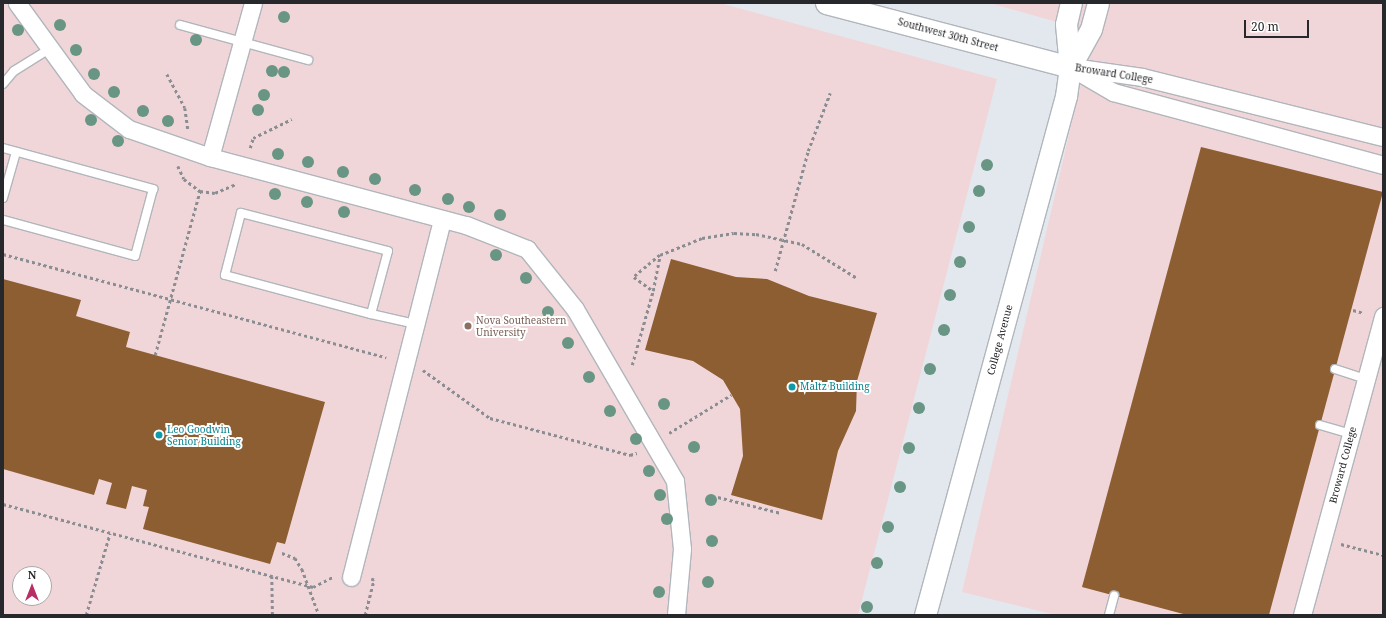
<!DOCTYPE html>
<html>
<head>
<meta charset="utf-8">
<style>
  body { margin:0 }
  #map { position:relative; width:1386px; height:618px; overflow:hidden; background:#e3e8ee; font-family:"Noto Serif",serif }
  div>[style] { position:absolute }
  .education>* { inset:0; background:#f1d6d9 }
  .building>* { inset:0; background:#8e5e33 }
  .path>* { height:2.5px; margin-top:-1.25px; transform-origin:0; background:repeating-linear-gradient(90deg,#8a8d92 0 3px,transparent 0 6px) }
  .roads { filter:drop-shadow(1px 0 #b1b6bc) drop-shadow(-1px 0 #b1b6bc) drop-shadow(0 1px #b1b6bc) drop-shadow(0 -1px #b1b6bc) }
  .service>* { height:8px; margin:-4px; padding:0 4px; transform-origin:4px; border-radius:4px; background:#fff }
  .minor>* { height:17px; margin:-8.5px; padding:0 8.5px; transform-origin:8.5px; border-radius:8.5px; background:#fff }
  .tertiary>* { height:21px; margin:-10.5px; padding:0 10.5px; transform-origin:10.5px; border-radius:10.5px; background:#fff }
  .trees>* { width:12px; height:12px; margin:-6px; border-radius:50%; background:#689584 }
  .dots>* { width:11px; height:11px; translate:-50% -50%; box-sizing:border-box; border:2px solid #fff; border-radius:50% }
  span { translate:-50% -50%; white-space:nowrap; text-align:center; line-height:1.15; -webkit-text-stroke:4px #fff; paint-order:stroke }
  .street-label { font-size:10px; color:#27282b }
  .education-label { font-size:10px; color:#785e54 }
  .left { translate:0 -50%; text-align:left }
  .culture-label { font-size:10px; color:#0d838f }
  .frame { position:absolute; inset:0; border:4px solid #27282b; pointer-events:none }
  .north { position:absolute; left:12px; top:566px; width:40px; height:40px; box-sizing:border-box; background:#fff; border:1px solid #a9a9aa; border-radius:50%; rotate:0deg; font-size:11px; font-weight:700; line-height:16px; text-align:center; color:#27282b }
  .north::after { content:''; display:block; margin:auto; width:14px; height:18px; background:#ba2e66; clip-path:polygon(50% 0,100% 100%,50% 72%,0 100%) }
  .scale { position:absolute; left:1244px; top:20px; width:65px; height:18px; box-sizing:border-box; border:2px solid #27282b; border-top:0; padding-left:5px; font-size:12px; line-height:14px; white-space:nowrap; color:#27282b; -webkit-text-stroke:3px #fff; paint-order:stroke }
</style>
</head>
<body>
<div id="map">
  <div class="education">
    <div style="clip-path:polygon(evenodd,3px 3px,720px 3px,997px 79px,858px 615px,3px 615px,3px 3px,20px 574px,44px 574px,44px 598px,20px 598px,20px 574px)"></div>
    <div style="clip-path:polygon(989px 3px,1383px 3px,1383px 615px,1056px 615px,962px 592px,1093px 32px)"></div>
  </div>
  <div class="building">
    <div style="clip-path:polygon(1201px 147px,1383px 192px,1269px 615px,1187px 615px,1082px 587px)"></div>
    <div style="clip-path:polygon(671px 259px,736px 277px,767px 279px,809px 296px,877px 313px,857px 381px,856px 411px,838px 451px,822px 520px,731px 495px,743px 456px,740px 409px,723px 380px,693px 361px,645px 350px)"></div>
    <div style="clip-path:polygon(3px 279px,81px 300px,76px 316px,130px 332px,126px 347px,325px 402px,285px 544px,277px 542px,270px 564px,143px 529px,149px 507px,143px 506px,147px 490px,132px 486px,126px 509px,106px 504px,112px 483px,99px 479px,94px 495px,3px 469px)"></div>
  </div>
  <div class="path">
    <div style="left:167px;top:74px;width:38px;rotate:62deg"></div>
    <div style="left:185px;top:108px;width:21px;rotate:82deg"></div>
    <div style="left:250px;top:148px;width:10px;rotate:-73deg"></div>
    <div style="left:253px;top:138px;width:43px;rotate:-26deg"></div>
    <div style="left:178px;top:166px;width:14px;rotate:65deg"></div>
    <div style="left:184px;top:179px;width:20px;rotate:37deg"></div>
    <div style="left:200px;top:191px;width:15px;rotate:8deg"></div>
    <div style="left:215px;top:193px;width:23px;rotate:-23deg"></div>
    <div style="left:3px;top:254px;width:397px;rotate:15.1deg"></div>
    <div style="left:660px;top:255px;width:45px;rotate:-22deg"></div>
    <div style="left:702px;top:238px;width:32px;rotate:-9deg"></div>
    <div style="left:734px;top:233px;width:22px;rotate:3deg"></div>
    <div style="left:756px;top:234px;width:47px;rotate:12.3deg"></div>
    <div style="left:802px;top:244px;width:65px;rotate:31.7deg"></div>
    <div style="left:775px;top:271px;width:124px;rotate:-74.6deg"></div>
    <div style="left:808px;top:151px;width:62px;rotate:-69.2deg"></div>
    <div style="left:1353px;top:310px;width:11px;rotate:15deg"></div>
    <div style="left:155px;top:355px;width:170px;rotate:-74.7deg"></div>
    <div style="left:632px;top:365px;width:77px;rotate:-74.2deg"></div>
    <div style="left:653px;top:291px;width:37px;rotate:-79deg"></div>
    <div style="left:660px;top:255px;width:34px;rotate:140deg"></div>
    <div style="left:634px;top:277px;width:24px;rotate:36deg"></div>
    <div style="left:423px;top:370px;width:82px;rotate:35.6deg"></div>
    <div style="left:490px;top:418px;width:145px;rotate:14.8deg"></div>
    <div style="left:630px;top:455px;width:7px;rotate:-16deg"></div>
    <div style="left:669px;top:433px;width:73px;rotate:-31.5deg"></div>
    <div style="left:718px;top:497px;width:65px;rotate:14.3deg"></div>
    <div style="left:3px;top:504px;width:321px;rotate:15deg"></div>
    <div style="left:313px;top:587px;width:22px;rotate:-27deg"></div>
    <div style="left:1341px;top:544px;width:43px;rotate:14.7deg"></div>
    <div style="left:282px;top:553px;width:14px;rotate:21deg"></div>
    <div style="left:295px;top:558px;width:13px;rotate:58deg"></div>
    <div style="left:302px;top:569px;width:49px;rotate:69.7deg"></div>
    <div style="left:272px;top:576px;width:39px;rotate:89deg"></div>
    <div style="left:86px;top:615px;width:85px;rotate:-73.7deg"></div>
    <div style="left:365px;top:615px;width:36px;rotate:-76deg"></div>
    <div style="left:374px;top:580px;width:3px;rotate:-162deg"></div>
  </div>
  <div class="roads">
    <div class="service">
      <div style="left:180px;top:25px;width:133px;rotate:15.3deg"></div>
      <div style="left:3px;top:84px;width:17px;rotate:-50deg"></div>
      <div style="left:14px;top:71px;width:40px;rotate:-32deg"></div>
      <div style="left:3px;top:148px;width:156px;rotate:15.3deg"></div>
      <div style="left:153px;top:189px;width:69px;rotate:105deg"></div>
      <div style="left:135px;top:256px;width:137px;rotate:-164.7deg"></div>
      <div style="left:3px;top:198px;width:48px;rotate:-74.2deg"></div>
      <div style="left:371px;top:314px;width:65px;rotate:-74.9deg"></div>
      <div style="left:388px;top:251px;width:152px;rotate:-165.5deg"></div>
      <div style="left:241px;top:213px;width:64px;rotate:104.5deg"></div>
      <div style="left:225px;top:275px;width:151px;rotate:15deg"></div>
      <div style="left:371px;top:314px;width:45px;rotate:12.8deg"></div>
      <div style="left:1335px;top:369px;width:33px;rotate:18deg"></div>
      <div style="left:1320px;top:425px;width:32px;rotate:16deg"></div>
      <div style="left:1109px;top:615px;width:20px;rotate:-75deg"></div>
    </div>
    <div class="minor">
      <div style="left:17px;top:3px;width:112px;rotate:54deg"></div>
      <div style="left:83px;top:94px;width:58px;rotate:37.3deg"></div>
      <div style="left:129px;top:129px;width:86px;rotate:19.1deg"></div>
      <div style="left:210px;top:157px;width:265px;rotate:14.9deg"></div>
      <div style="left:466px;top:225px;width:66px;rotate:21.5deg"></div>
      <div style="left:527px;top:249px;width:77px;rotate:51.3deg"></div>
      <div style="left:575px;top:309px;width:199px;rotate:59.8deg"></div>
      <div style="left:675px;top:481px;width:68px;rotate:84.1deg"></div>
      <div style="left:682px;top:549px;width:66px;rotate:95.2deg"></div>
      <div style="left:1070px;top:67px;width:50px;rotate:30.2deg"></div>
      <div style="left:1113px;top:92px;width:280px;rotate:15.1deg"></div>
      <div style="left:1079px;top:68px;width:64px;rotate:8.1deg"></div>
      <div style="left:1142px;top:77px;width:248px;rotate:14deg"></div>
      <div style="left:210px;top:157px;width:160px;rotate:-74.4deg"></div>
      <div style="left:351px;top:577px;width:369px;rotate:-75.7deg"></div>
      <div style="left:1302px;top:615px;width:310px;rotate:-74.8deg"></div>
    </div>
    <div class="tertiary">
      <div style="left:826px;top:3px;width:252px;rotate:14.7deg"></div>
      <div style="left:1070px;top:67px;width:43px;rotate:-61.1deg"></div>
      <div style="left:1091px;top:29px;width:27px;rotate:-75deg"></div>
      <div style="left:925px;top:615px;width:538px;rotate:-74.8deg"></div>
      <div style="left:1066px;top:96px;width:29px;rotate:-82deg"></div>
      <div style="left:1070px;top:67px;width:43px;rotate:-95.3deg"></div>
      <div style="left:1066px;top:24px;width:22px;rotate:-77deg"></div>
    </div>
  </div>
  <div class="trees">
    <div style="left:284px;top:17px"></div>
    <div style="left:60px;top:25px"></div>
    <div style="left:18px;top:30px"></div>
    <div style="left:196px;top:40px"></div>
    <div style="left:76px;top:50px"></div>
    <div style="left:272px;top:71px"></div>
    <div style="left:284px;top:72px"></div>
    <div style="left:94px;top:74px"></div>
    <div style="left:114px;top:92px"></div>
    <div style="left:264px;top:95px"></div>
    <div style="left:258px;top:110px"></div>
    <div style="left:143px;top:111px"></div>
    <div style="left:91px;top:120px"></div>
    <div style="left:168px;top:121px"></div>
    <div style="left:118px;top:141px"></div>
    <div style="left:278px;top:154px"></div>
    <div style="left:308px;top:162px"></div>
    <div style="left:987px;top:165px"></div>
    <div style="left:343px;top:172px"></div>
    <div style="left:375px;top:179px"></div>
    <div style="left:415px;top:190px"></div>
    <div style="left:979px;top:191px"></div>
    <div style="left:275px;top:194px"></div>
    <div style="left:448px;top:199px"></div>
    <div style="left:307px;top:202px"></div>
    <div style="left:469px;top:207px"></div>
    <div style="left:344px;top:212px"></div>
    <div style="left:500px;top:215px"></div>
    <div style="left:969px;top:227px"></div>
    <div style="left:496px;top:255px"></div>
    <div style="left:960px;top:262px"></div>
    <div style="left:526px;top:278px"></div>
    <div style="left:950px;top:295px"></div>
    <div style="left:548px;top:312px"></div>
    <div style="left:944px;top:330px"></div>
    <div style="left:568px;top:343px"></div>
    <div style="left:930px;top:369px"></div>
    <div style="left:589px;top:377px"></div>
    <div style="left:664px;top:404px"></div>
    <div style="left:919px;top:408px"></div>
    <div style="left:610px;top:411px"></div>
    <div style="left:636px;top:439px"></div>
    <div style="left:694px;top:447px"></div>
    <div style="left:909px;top:448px"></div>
    <div style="left:649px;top:471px"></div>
    <div style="left:900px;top:487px"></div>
    <div style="left:660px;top:495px"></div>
    <div style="left:711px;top:500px"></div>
    <div style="left:667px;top:519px"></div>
    <div style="left:888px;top:527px"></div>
    <div style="left:712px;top:541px"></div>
    <div style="left:877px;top:563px"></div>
    <div style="left:708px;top:582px"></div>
    <div style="left:659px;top:592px"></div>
    <div style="left:867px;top:607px"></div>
  </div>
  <div class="dots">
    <div style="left:468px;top:326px;background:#8d6e63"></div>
    <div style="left:792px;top:387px;background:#0f9aa8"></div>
    <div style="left:159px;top:435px;background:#0f9aa8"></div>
  </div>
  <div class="street-label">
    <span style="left:948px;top:35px;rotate:15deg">Southwest 30th Street</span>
    <span style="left:1114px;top:74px;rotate:9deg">Broward College</span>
    <span style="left:1000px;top:340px;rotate:-75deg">College Avenue</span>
    <span style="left:1343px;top:465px;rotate:-75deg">Broward College</span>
  </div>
  <div class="education-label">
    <span class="left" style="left:476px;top:326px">Nova Southeastern<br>University</span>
  </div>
  <div class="culture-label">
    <span class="left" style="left:800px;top:387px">Maltz Building</span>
    <span class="left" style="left:167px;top:435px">Leo Goodwin<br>Senior Building</span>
  </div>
  <div class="frame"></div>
  <div class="north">N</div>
  <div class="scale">20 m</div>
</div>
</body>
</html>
